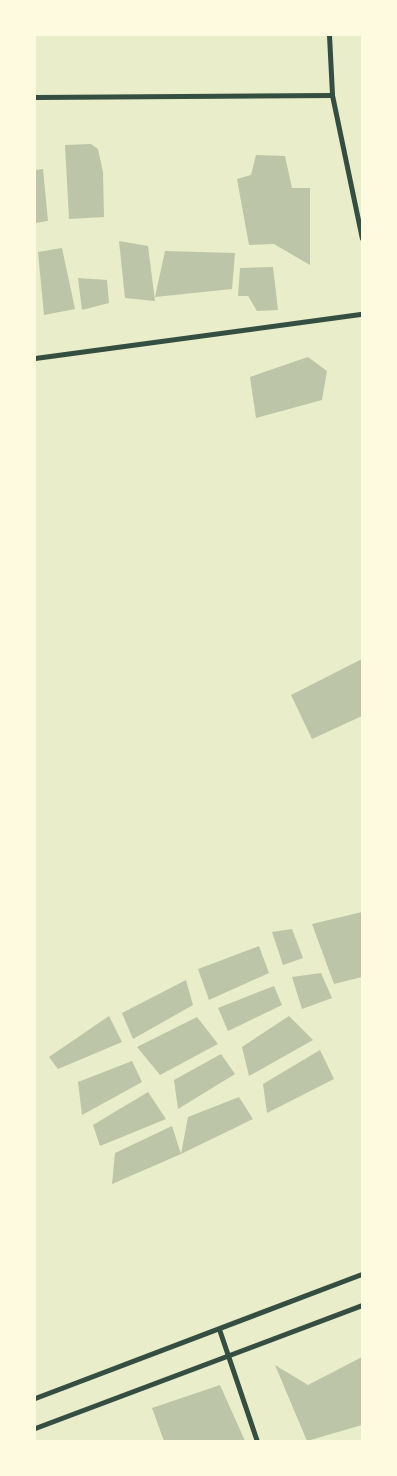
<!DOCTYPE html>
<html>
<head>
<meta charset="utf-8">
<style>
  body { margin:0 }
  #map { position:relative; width:397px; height:1476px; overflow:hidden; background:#e9edc9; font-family:"Varela Round",sans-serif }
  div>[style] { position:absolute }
  .building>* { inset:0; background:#bcc5a7 }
  .minor>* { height:5px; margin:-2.5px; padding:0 2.5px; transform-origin:2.5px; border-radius:2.5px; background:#344e41 }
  span { translate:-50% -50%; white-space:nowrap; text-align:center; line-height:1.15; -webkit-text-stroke:4px #fefae0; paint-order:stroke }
  .frame { position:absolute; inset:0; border:36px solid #fefae0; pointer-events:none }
</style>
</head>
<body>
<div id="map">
  <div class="building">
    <div style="clip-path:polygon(91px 144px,98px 149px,103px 172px,104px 217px,69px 219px,65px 145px)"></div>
    <div style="clip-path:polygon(256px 155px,285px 156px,292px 188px,310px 188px,310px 265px,274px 244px,249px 245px,237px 179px,251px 175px)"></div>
    <div style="clip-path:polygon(43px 169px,48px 221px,35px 223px,35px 170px)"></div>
    <div style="clip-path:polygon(119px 241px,148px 246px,155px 301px,125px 298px)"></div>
    <div style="clip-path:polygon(62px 248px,75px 309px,44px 315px,38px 252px)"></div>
    <div style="clip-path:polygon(165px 251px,235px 253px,232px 289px,155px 297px)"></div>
    <div style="clip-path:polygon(273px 267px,278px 310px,257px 311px,248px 296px,238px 296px,240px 268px)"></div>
    <div style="clip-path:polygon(78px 278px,107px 280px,109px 303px,82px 310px)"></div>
    <div style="clip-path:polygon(308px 357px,327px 371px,322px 400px,256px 418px,250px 377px)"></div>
    <div style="clip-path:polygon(362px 659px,362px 716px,312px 739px,291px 695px)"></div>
    <div style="clip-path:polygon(362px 912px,362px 977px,334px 984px,312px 924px)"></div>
    <div style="clip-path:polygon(292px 929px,303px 958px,283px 965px,272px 932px)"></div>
    <div style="clip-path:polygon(259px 946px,269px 973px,209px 1000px,198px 969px)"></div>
    <div style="clip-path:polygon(321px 973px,332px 998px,302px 1009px,292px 977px)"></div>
    <div style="clip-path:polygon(186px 980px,193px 1005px,133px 1039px,122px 1013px)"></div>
    <div style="clip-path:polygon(274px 986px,282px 1005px,228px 1031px,218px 1008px)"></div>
    <div style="clip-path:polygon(109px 1016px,122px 1042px,58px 1069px,49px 1057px)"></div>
    <div style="clip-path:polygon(289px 1016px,313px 1040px,249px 1076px,242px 1047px)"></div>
    <div style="clip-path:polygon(197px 1017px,218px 1044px,160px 1075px,137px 1047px)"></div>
    <div style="clip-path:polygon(320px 1050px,334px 1079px,267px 1113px,263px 1084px)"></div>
    <div style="clip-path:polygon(221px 1054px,235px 1074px,178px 1109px,174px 1080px)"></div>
    <div style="clip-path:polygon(132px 1061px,142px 1082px,82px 1115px,78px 1082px)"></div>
    <div style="clip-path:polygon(148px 1092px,166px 1119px,100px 1146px,93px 1125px)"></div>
    <div style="clip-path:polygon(239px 1097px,253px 1119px,181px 1154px,112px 1184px,115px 1153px,172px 1126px,181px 1154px,188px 1117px)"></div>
    <div style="clip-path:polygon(362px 1357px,362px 1425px,307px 1441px,275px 1365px,308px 1385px)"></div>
    <div style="clip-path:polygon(220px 1385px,245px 1441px,164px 1441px,152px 1408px)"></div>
  </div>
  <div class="minor">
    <div style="left:329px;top:35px;width:60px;rotate:87.1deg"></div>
    <div style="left:332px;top:95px;width:146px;rotate:78.2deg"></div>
    <div style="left:35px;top:97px;width:297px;rotate:-0.4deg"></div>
    <div style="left:35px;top:358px;width:330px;rotate:-7.7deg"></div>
    <div style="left:219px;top:1329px;width:118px;rotate:71.3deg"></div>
    <div style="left:35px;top:1398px;width:350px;rotate:-20.8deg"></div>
    <div style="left:35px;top:1428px;width:349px;rotate:-20.6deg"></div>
  </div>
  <div class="frame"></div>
</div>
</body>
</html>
